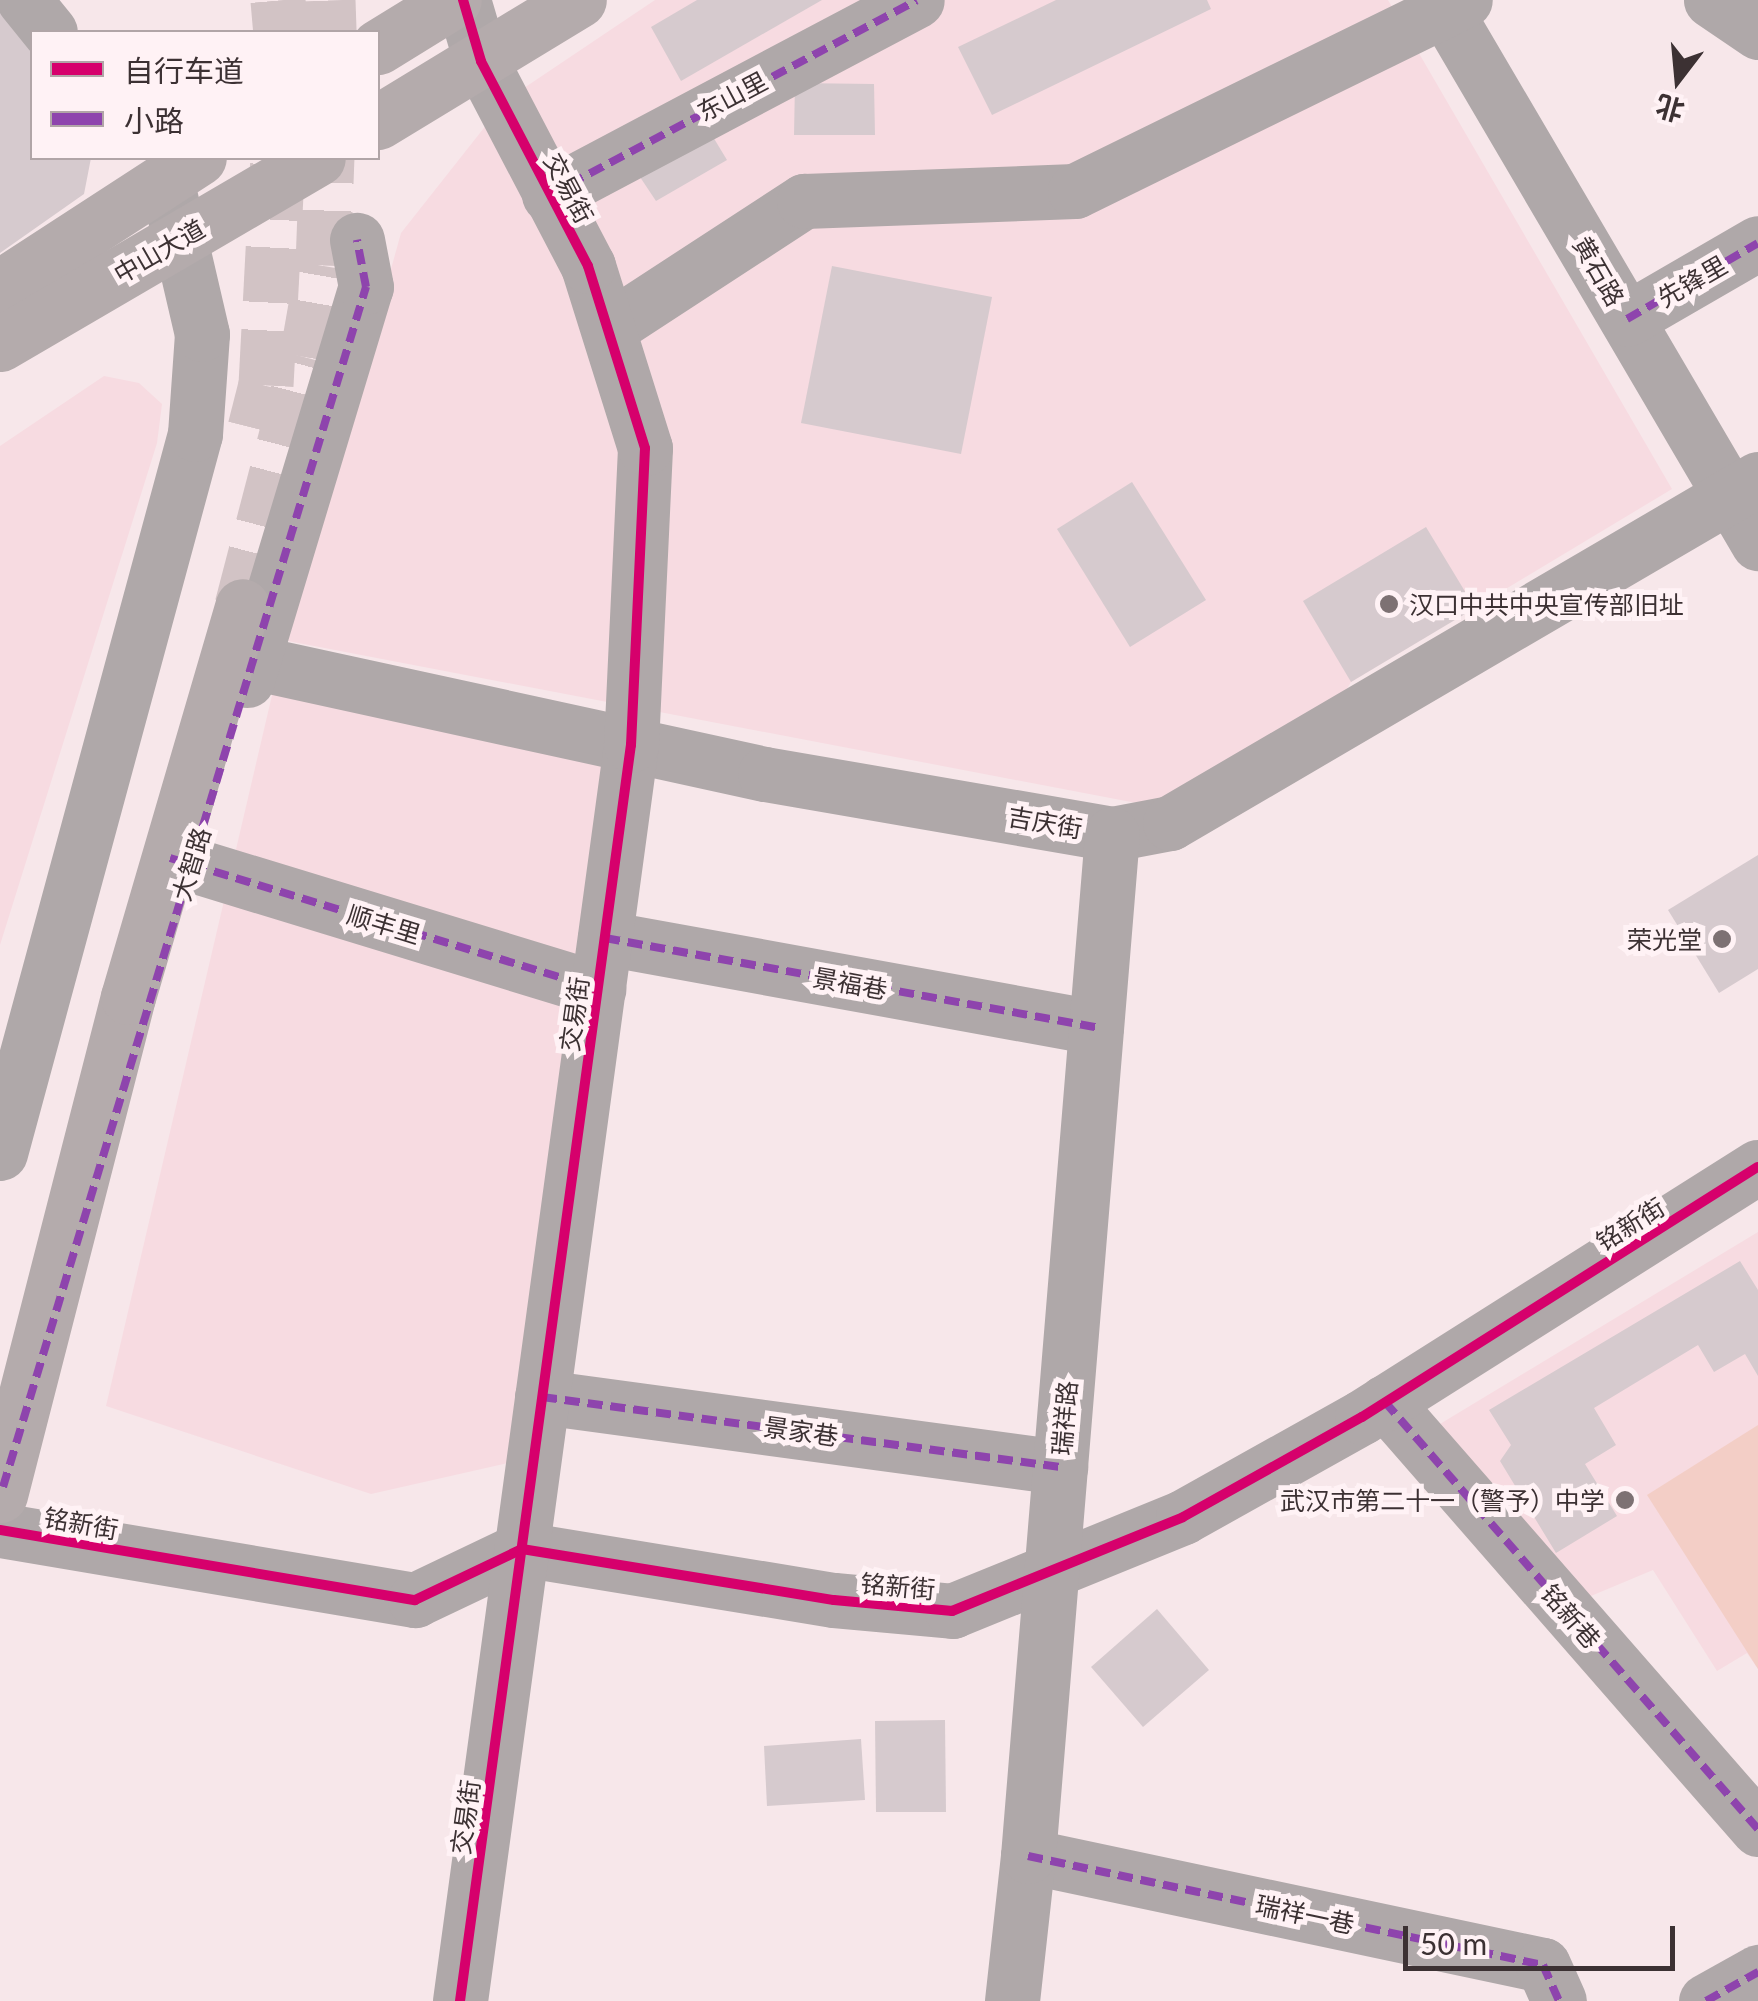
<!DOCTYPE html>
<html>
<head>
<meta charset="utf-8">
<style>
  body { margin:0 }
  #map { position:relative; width:1758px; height:2001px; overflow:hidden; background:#f7e7ea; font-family:Lato,"Noto Sans SC",sans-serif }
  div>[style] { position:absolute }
  .built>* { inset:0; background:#f7dbe1 }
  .green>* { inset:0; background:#f3cec6 }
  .building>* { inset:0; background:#d6cace }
  .major-tunnel>* { height:55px; margin-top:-27.5px; transform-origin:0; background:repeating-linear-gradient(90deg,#d2c3c5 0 55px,transparent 0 83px) }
  .minor>* { height:55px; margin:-27.5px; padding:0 27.5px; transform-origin:27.5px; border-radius:27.5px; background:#afa8a9 }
  .major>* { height:55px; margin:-27.5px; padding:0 27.5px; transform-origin:27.5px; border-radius:27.5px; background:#b4abac }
  .quiet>* { height:8px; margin-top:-4px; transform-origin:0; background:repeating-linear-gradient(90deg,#8e44ad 0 15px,transparent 0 23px) }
  .cycleway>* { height:10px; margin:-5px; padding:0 5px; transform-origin:5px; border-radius:5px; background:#d6006c }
  .dots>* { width:28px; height:28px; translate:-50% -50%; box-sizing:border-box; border:5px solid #fff2f5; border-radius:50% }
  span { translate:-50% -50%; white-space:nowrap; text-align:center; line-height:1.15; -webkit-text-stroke:10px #fff2f5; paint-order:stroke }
  .street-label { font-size:25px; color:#3c3133 }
  .poi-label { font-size:25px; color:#3c3133 }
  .left { translate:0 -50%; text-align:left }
  .right { translate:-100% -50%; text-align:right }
  .legend { position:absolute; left:30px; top:30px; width:350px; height:130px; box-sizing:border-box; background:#fff2f5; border:2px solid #b1a5a7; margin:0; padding:12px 18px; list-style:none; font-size:30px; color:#3c3133 }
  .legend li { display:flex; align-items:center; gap:20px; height:50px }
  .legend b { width:50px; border:2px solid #b1a5a7 }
  .north { position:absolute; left:1628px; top:30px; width:100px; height:100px; -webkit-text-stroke:8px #fff2f5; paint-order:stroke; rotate:196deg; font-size:28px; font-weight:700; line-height:40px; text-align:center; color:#3c3133 }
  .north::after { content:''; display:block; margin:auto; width:35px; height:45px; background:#3c3133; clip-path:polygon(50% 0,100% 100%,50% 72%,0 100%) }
  .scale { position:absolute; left:1403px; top:1926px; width:272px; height:45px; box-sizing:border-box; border:5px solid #3c3133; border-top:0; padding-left:12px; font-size:30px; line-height:35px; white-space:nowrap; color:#3c3133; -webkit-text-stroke:8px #fff2f5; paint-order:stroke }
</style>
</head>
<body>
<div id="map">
  <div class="built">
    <div style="clip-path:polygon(655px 0,1388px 0,1672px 489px,1351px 682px,1336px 707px,1173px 810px,288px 641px,401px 233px,506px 100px)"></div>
    <div style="clip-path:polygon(104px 376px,139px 383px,162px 404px,157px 443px,0 945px,0 446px)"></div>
    <div style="clip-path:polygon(273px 691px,606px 766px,508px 1463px,371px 1494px,106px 1406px)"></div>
    <div style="clip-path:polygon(1758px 1232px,1758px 1669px,1747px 1653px,1717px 1671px,1653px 1570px,1579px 1601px,1430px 1430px)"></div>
  </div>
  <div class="green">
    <div style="clip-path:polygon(1758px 1425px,1758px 1669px,1647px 1495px)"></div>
  </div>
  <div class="building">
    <div style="clip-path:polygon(697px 0,822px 0,681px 81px,651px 27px)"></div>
    <div style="clip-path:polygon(1056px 0,1207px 0,1211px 9px,992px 115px,958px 47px)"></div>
    <div style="clip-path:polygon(0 5px,32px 51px,32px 158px,91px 158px,84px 194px,0 253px)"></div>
    <div style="clip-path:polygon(795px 83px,874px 84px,875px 135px,794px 135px)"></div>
    <div style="clip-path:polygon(704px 122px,727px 160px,656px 201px,632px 165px)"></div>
    <div style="clip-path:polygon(832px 266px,992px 297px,961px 454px,801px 423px)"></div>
    <div style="clip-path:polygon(1132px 482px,1206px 600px,1130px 647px,1057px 529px)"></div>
    <div style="clip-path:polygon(1426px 527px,1475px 608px,1351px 682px,1303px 601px)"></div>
    <div style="clip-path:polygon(1758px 855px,1758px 969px,1719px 993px,1668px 910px)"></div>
    <div style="clip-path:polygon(1740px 1261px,1758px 1290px,1758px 1376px,1745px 1354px,1714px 1372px,1698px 1345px,1594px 1408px,1616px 1445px,1585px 1464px,1617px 1516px,1556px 1553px,1500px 1461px,1511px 1445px,1489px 1410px)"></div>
    <div style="clip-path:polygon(1157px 1609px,1209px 1670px,1143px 1727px,1091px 1667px)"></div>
    <div style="clip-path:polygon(945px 1720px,946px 1812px,876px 1812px,875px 1721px)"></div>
    <div style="clip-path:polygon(861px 1739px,865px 1800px,767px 1806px,764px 1746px)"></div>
  </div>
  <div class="major-tunnel">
    <div style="left:278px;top:0;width:32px;rotate:85deg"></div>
    <div style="left:328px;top:0;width:32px;rotate:88deg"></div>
    <div style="left:255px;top:428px;width:44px;rotate:-75.7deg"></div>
    <div style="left:266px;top:385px;width:227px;rotate:-87deg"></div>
    <div style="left:242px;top:606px;width:257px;rotate:-75.4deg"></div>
    <div style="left:307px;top:357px;width:93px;rotate:-80.1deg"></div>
    <div style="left:323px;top:265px;width:107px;rotate:-87.9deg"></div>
  </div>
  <div class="minor">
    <div style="left:24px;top:0;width:41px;rotate:50.9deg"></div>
    <div style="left:1439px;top:0;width:630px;rotate:59.57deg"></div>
    <div style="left:1711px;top:0;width:57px;rotate:34.2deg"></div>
    <div style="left:549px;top:195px;width:416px;rotate:-27.9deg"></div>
    <div style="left:1627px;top:319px;width:151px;rotate:-30.1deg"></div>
    <div style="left:609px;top:328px;width:233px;rotate:-33.1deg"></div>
    <div style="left:804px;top:201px;width:271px;rotate:-2.1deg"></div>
    <div style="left:1075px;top:191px;width:434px;rotate:-26.1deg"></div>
    <div style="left:252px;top:662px;width:525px;rotate:12.32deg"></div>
    <div style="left:765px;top:774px;width:352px;rotate:9.8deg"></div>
    <div style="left:1112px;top:834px;width:59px;rotate:-10.7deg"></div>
    <div style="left:1170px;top:823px;width:681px;rotate:-30.33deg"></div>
    <div style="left:247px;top:680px;width:411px;rotate:-73.2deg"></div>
    <div style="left:366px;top:287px;width:48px;rotate:-100.8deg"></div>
    <div style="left:170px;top:858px;width:448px;rotate:17deg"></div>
    <div style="left:605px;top:938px;width:499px;rotate:10.3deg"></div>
    <div style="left:0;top:1153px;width:745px;rotate:-74.83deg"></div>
    <div style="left:195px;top:434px;width:100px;rotate:-86deg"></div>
    <div style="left:202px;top:334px;width:142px;rotate:-103.1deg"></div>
    <div style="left:542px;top:1397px;width:523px;rotate:7.7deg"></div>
    <div style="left:1385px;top:1402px;width:567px;rotate:48.86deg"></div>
    <div style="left:0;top:1530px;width:421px;rotate:9.6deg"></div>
    <div style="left:415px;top:1600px;width:119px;rotate:-25.5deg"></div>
    <div style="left:522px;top:1549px;width:316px;rotate:9.3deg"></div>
    <div style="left:834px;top:1600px;width:119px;rotate:5.3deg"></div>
    <div style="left:952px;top:1611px;width:249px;rotate:-22.1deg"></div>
    <div style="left:1183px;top:1517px;width:205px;rotate:-29.2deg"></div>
    <div style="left:1362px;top:1417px;width:468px;rotate:-32.3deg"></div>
    <div style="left:1028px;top:1856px;width:526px;rotate:11.95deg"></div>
    <div style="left:1543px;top:1965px;width:39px;rotate:66deg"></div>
    <div style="left:460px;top:2001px;width:1268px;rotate:-82.25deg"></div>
    <div style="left:631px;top:745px;width:297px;rotate:-87.3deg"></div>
    <div style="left:645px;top:448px;width:191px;rotate:-107.4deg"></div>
    <div style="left:588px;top:266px;width:231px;rotate:-117.6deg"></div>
    <div style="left:481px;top:61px;width:64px;rotate:-106.4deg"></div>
    <div style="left:1012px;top:2001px;width:146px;rotate:-83.7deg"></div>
    <div style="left:1028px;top:1856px;width:1025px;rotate:-85.3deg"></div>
    <div style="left:1706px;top:2001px;width:60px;rotate:-29.1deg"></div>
  </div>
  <div class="major">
    <div style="left:378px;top:47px;width:89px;rotate:-31.7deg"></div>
    <div style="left:378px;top:122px;width:235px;rotate:-31.3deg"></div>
    <div style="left:0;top:287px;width:237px;rotate:-33deg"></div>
    <div style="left:0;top:344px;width:368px;rotate:-30.3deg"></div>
    <div style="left:0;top:1495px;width:514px;rotate:-75.59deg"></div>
    <div style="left:128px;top:997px;width:407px;rotate:-73.7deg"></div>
  </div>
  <div class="quiet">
    <div style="left:549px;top:195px;width:416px;rotate:-27.9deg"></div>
    <div style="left:1627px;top:319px;width:151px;rotate:-30.1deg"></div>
    <div style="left:170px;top:858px;width:448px;rotate:17deg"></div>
    <div style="left:605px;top:938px;width:499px;rotate:10.3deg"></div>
    <div style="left:542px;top:1397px;width:523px;rotate:7.7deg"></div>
    <div style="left:1385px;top:1402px;width:567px;rotate:48.86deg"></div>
    <div style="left:3px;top:1487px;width:1254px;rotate:-73.17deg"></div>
    <div style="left:366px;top:287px;width:48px;rotate:-100.8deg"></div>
    <div style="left:1028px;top:1856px;width:526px;rotate:11.95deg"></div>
    <div style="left:1543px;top:1965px;width:39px;rotate:66deg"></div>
    <div style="left:1706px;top:2001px;width:60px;rotate:-29.1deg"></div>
  </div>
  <div class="cycleway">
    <div style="left:0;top:1530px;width:421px;rotate:9.6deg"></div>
    <div style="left:415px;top:1600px;width:119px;rotate:-25.5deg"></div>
    <div style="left:522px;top:1549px;width:316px;rotate:9.3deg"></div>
    <div style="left:834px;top:1600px;width:119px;rotate:5.3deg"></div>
    <div style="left:952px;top:1611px;width:249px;rotate:-22.1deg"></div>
    <div style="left:1183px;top:1517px;width:205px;rotate:-29.2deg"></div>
    <div style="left:1362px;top:1417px;width:468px;rotate:-32.3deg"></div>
    <div style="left:460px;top:2001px;width:1268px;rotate:-82.25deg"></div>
    <div style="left:631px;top:745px;width:297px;rotate:-87.3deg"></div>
    <div style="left:645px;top:448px;width:191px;rotate:-107.4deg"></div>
    <div style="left:588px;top:266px;width:231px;rotate:-117.6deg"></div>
    <div style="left:481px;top:61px;width:64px;rotate:-106.4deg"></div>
  </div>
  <div class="dots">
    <div style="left:1389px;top:604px;background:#7d7173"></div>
    <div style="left:1722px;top:939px;background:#7d7173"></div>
    <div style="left:1625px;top:1500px;background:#7d7173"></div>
  </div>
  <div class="street-label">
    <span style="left:732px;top:96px;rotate:-28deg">东山里</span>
    <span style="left:569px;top:188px;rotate:62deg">交易街</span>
    <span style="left:159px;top:251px;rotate:-30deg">中山大道</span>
    <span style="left:1599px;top:271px;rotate:60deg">黄石路</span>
    <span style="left:1692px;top:281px;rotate:-30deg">先锋里</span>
    <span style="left:1045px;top:822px;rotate:10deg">吉庆街</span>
    <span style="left:191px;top:864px;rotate:-73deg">大智路</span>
    <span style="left:384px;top:924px;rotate:17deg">顺丰里</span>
    <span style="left:850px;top:983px;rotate:10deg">景福巷</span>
    <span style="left:574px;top:1014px;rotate:-82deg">交易街</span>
    <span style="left:1630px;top:1224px;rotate:-32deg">铭新街</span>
    <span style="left:1064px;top:1418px;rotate:-85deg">瑞祥路</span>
    <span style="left:801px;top:1431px;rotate:8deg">景家巷</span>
    <span style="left:81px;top:1523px;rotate:10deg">铭新街</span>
    <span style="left:898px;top:1586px;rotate:5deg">铭新街</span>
    <span style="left:1571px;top:1616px;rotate:49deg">铭新巷</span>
    <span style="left:465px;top:1817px;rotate:-82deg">交易街</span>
    <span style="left:1305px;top:1914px;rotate:12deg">瑞祥一巷</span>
  </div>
  <div class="poi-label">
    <span class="left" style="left:1409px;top:604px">汉口中共中央宣传部旧址</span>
    <span class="right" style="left:1702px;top:939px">荣光堂</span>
    <span class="right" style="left:1605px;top:1500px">武汉市第二十一（警予）中学</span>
  </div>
  <ul class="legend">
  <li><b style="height:12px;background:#d6006c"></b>自行车道</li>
  <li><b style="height:12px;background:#8e44ad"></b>小路</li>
  </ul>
  <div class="north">北</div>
  <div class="scale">50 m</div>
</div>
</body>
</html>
